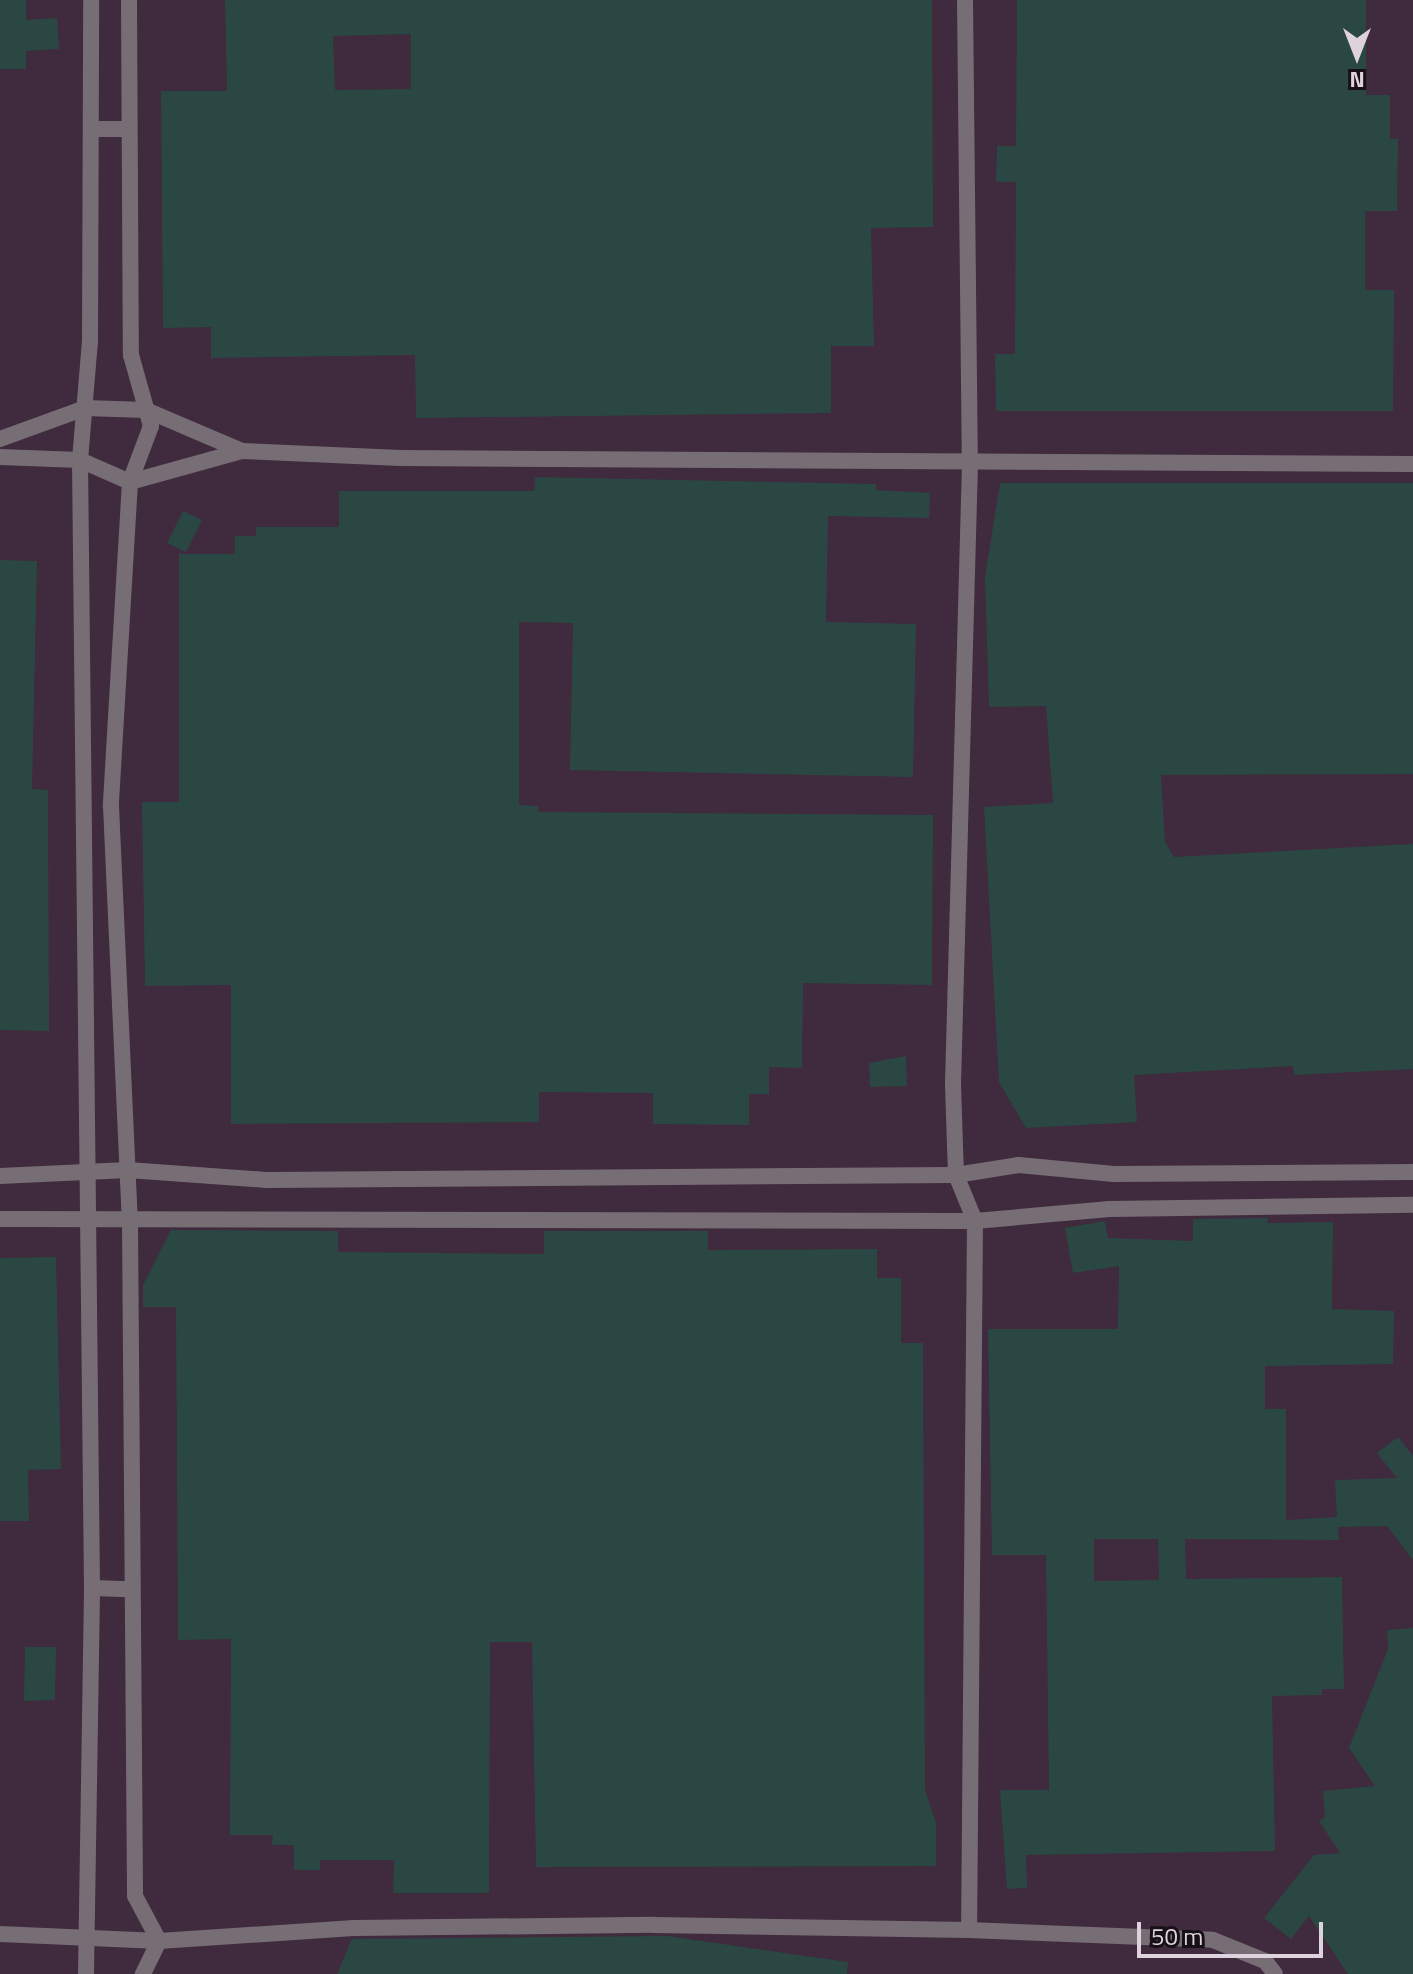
<!DOCTYPE html>
<html>
<head>
<meta charset="utf-8">
<style>
  body { margin:0 }
  #map { position:relative; width:1413px; height:1974px; overflow:hidden; background:#352432; font-family:"Titillium Web",sans-serif }
  div>[style] { position:absolute }
  .built>* { inset:0; background:#402a3d }
  .building>* { inset:0; background:#2a4743 }
  .minor>* { height:16px; margin:-8px; padding:0 8px; transform-origin:8px; border-radius:8px; background:#776e75 }
  span { translate:-50% -50%; white-space:nowrap; text-align:center; line-height:1.15; -webkit-text-stroke:8px #181017; paint-order:stroke }
  .north { position:absolute; left:1317px; top:16px; width:80px; height:80px; -webkit-text-stroke:6px #181017; paint-order:stroke; rotate:180deg; font-size:22px; font-weight:700; line-height:32px; text-align:center; color:#ded3dc }
  .north::after { content:''; display:block; margin:auto; width:28px; height:36px; background:#ded3dc; clip-path:polygon(50% 0,100% 100%,50% 72%,0 100%) }
  .scale { position:absolute; left:1137px; top:1922px; width:186px; height:36px; box-sizing:border-box; border:4px solid #ded3dc; border-top:0; padding-left:10px; font-size:24px; line-height:28px; white-space:nowrap; color:#ded3dc; -webkit-text-stroke:6px #181017; paint-order:stroke }
</style>
</head>
<body>
<div id="map">
  <div class="built">
    <div style="clip-path:polygon(0 0,1413px 0,1413px 1974px,0 1974px)"></div>
  </div>
  <div class="building">
    <div style="clip-path:polygon(0 0,26px 0,26px 20px,57px 18px,59px 49px,26px 51px,26px 69px,0 69px)"></div>
    <div style="clip-path:polygon(evenodd,225px 0,932px 0,933px 227px,871px 228px,874px 346px,831px 346px,831px 413px,416px 418px,415px 355px,211px 358px,211px 327px,163px 328px,161px 91px,227px 91px,225px 0,411px 34px,411px 89px,335px 90px,333px 36px,411px 34px)"></div>
    <div style="clip-path:polygon(1017px 0,1366px 0,1366px 95px,1390px 95px,1390px 139px,1398px 139px,1397px 211px,1365px 211px,1365px 290px,1394px 290px,1393px 411px,996px 411px,995px 354px,1015px 354px,1016px 182px,996px 182px,997px 146px,1016px 146px)"></div>
    <div style="clip-path:polygon(535px 477px,876px 484px,876px 490px,930px 493px,929px 518px,828px 516px,826px 622px,916px 624px,913px 777px,570px 770px,573px 623px,519px 622px,519px 805px,538px 806px,538px 812px,933px 815px,932px 985px,803px 983px,802px 1068px,769px 1067px,769px 1094px,749px 1094px,749px 1125px,653px 1124px,653px 1093px,539px 1092px,539px 1122px,231px 1124px,231px 985px,145px 986px,142px 802px,179px 802px,179px 554px,235px 554px,235px 536px,256px 536px,256px 527px,339px 527px,339px 491px,534px 491px)"></div>
    <div style="clip-path:polygon(1000px 483px,1413px 483px,1413px 774px,1161px 775px,1165px 842px,1174px 857px,1413px 844px,1413px 1069px,1294px 1075px,1293px 1066px,1134px 1075px,1137px 1122px,1026px 1128px,999px 1082px,984px 807px,1053px 803px,1046px 706px,989px 707px,985px 577px)"></div>
    <div style="clip-path:polygon(183px 511px,202px 520px,186px 552px,167px 543px)"></div>
    <div style="clip-path:polygon(0 560px,37px 561px,32px 789px,48px 790px,49px 1031px,0 1030px)"></div>
    <div style="clip-path:polygon(906px 1056px,907px 1086px,870px 1087px,869px 1063px)"></div>
    <div style="clip-path:polygon(evenodd,1268px 1218px,1267px 1223px,1333px 1222px,1332px 1309px,1394px 1311px,1393px 1364px,1265px 1366px,1265px 1409px,1286px 1409px,1286px 1520px,1337px 1517px,1335px 1480px,1397px 1478px,1377px 1453px,1398px 1437px,1413px 1456px,1413px 1560px,1387px 1526px,1338px 1527px,1339px 1540px,1185px 1539px,1186px 1579px,1342px 1577px,1344px 1689px,1322px 1689px,1322px 1695px,1272px 1696px,1275px 1851px,1026px 1855px,1027px 1888px,1007px 1889px,1000px 1790px,1049px 1790px,1046px 1555px,992px 1555px,988px 1329px,1118px 1329px,1119px 1266px,1073px 1273px,1065px 1228px,1105px 1221px,1108px 1238px,1193px 1241px,1193px 1219px,1268px 1218px,1094px 1539px,1158px 1539px,1159px 1580px,1094px 1581px,1094px 1539px)"></div>
    <div style="clip-path:polygon(171px 1230px,338px 1231px,338px 1252px,544px 1254px,544px 1231px,708px 1231px,708px 1250px,877px 1249px,877px 1278px,901px 1278px,901px 1343px,923px 1343px,925px 1790px,936px 1823px,936px 1866px,536px 1867px,532px 1642px,490px 1642px,489px 1893px,393px 1893px,394px 1860px,320px 1860px,320px 1870px,294px 1870px,294px 1845px,272px 1845px,273px 1835px,230px 1835px,231px 1639px,178px 1640px,176px 1307px,143px 1307px,143px 1285px)"></div>
    <div style="clip-path:polygon(56px 1257px,61px 1469px,28px 1470px,29px 1521px,0 1521px,0 1258px)"></div>
    <div style="clip-path:polygon(1413px 1628px,1413px 1974px,1348px 1974px,1309px 1916px,1291px 1939px,1264px 1918px,1314px 1855px,1340px 1853px,1319px 1821px,1325px 1817px,1323px 1791px,1375px 1786px,1349px 1748px,1388px 1649px,1387px 1630px)"></div>
    <div style="clip-path:polygon(25px 1647px,56px 1647px,55px 1700px,24px 1701px)"></div>
    <div style="clip-path:polygon(667px 1936px,848px 1962px,847px 1974px,337px 1974px,352px 1939px)"></div>
  </div>
  <div class="minor">
    <div style="left:129px;top:0;width:355px;rotate:89.7deg"></div>
    <div style="left:131px;top:355px;width:74px;rotate:74.3deg"></div>
    <div style="left:151px;top:426px;width:60px;rotate:110.6deg"></div>
    <div style="left:130px;top:482px;width:325px;rotate:93.4deg"></div>
    <div style="left:111px;top:806px;width:417px;rotate:87.4deg"></div>
    <div style="left:130px;top:1223px;width:673px;rotate:89.57deg"></div>
    <div style="left:135px;top:1896px;width:51px;rotate:61.9deg"></div>
    <div style="left:159px;top:1941px;width:37px;rotate:116deg"></div>
    <div style="left:965px;top:0;width:463px;rotate:89.4deg"></div>
    <div style="left:970px;top:463px;width:622px;rotate:91.57deg"></div>
    <div style="left:953px;top:1085px;width:90px;rotate:88.1deg"></div>
    <div style="left:956px;top:1175px;width:50px;rotate:67.6deg"></div>
    <div style="left:975px;top:1221px;width:709px;rotate:90.48deg"></div>
    <div style="left:91px;top:129px;width:38px"></div>
    <div style="left:0;top:439px;width:90px;rotate:-20deg"></div>
    <div style="left:85px;top:408px;width:61px;rotate:1.9deg"></div>
    <div style="left:146px;top:410px;width:104px;rotate:23.1deg"></div>
    <div style="left:0;top:457px;width:80px;rotate:2.1deg"></div>
    <div style="left:80px;top:460px;width:55px;rotate:23.7deg"></div>
    <div style="left:130px;top:482px;width:116px;rotate:-15.5deg"></div>
    <div style="left:242px;top:451px;width:158px;rotate:2.5deg"></div>
    <div style="left:400px;top:458px;width:1013px;rotate:0.34deg"></div>
    <div style="left:0;top:1176px;width:128px;rotate:-2.7deg"></div>
    <div style="left:128px;top:1170px;width:139px;rotate:4.1deg"></div>
    <div style="left:267px;top:1180px;width:689px;rotate:-0.42deg"></div>
    <div style="left:956px;top:1175px;width:64px;rotate:-9deg"></div>
    <div style="left:1019px;top:1165px;width:95px;rotate:5.4deg"></div>
    <div style="left:1114px;top:1174px;width:299px;rotate:-0.4deg"></div>
    <div style="left:0;top:1219px;width:975px;rotate:0.12deg"></div>
    <div style="left:975px;top:1221px;width:135px;rotate:-5.1deg"></div>
    <div style="left:1109px;top:1209px;width:304px;rotate:-0.8deg"></div>
    <div style="left:92px;top:1588px;width:37px;rotate:2deg"></div>
    <div style="left:0;top:1934px;width:159px;rotate:2.5deg"></div>
    <div style="left:159px;top:1941px;width:195px;rotate:-3.8deg"></div>
    <div style="left:354px;top:1928px;width:300px;rotate:-0.6deg"></div>
    <div style="left:654px;top:1925px;width:315px;rotate:0.9deg"></div>
    <div style="left:969px;top:1930px;width:244px;rotate:2.3deg"></div>
    <div style="left:1213px;top:1940px;width:56px;rotate:22deg"></div>
    <div style="left:1265px;top:1961px;width:16px;rotate:52deg"></div>
    <div style="left:86px;top:1974px;width:386px;rotate:-89.1deg"></div>
    <div style="left:92px;top:1588px;width:1128px;rotate:-90.61deg"></div>
    <div style="left:80px;top:460px;width:118px;rotate:-85.2deg"></div>
    <div style="left:90px;top:342px;width:342px;rotate:-89.8deg"></div>
  </div>
  <div class="north">N</div>
  <div class="scale">50 m</div>
</div>
</body>
</html>
